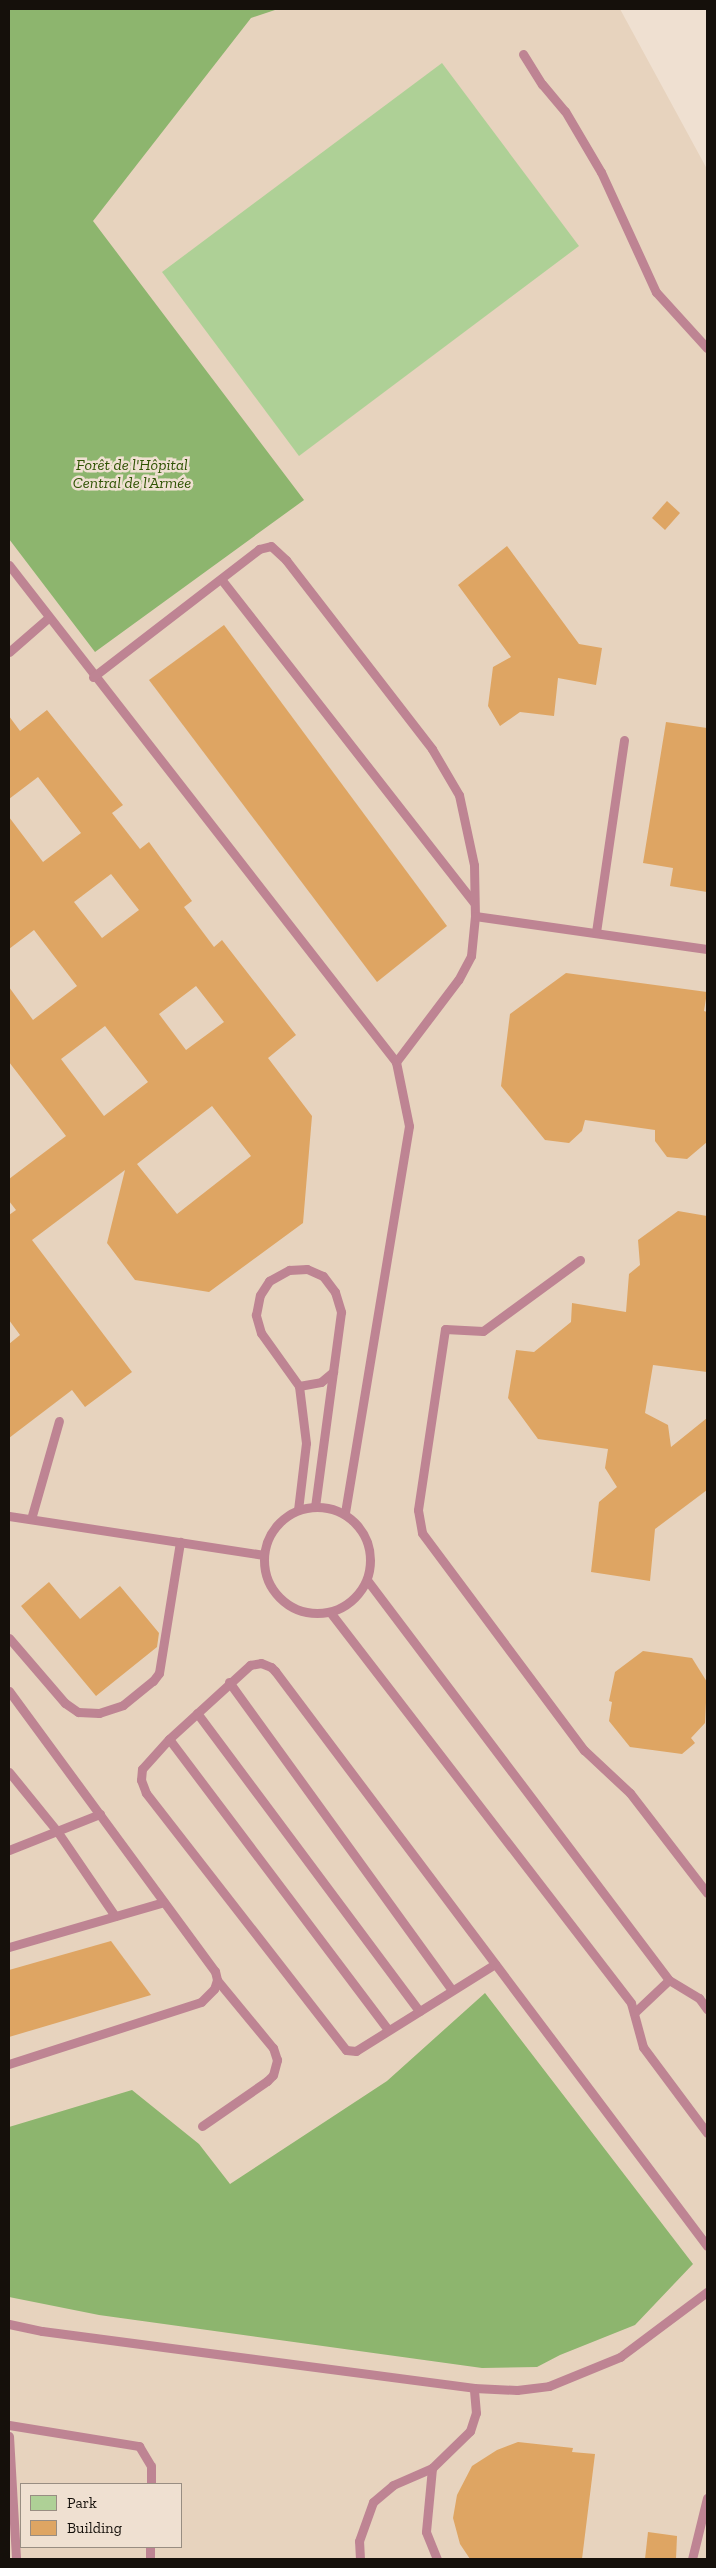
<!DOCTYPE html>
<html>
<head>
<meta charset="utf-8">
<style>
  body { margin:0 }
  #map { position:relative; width:716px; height:2568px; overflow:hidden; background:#efe0d1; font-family:"Zilla Slab",serif }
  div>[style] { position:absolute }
  .built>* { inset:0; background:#e7d3be }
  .green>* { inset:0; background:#aed096 }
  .forest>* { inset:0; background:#8db56e }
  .building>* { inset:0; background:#dea563 }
  .lane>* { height:9px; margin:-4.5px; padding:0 4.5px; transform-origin:4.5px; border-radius:4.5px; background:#be8493 }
  .lane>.ring { margin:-4.5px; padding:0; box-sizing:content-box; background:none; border:9px solid #be8493; border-radius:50% }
  span { translate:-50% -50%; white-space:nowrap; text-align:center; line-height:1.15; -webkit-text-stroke:5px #efe0d1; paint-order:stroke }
  .park-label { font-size:16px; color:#2f5303; font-style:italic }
  .frame { position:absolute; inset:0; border:10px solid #15100b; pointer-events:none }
  .legend { position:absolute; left:20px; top:2483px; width:162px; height:65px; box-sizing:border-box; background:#efe0d1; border:1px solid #988d82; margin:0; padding:6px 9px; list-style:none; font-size:15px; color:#15100b }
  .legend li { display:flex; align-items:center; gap:10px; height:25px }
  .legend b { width:25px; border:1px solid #988d82 }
</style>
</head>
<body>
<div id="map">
  <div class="built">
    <div style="clip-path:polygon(evenodd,9px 9px,620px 9px,707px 169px,707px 2559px,9px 2559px,9px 9px,21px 2484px,181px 2484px,181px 2547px,21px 2547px,21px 2484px)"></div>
  </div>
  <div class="green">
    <div style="clip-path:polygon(442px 63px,579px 246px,299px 456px,162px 272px)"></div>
  </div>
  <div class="forest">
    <div style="clip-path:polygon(9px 9px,278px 9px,251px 18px,93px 221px,304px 500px,95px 652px,9px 539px)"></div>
    <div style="clip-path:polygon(485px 1993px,693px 2264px,635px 2325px,560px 2355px,537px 2367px,482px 2368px,99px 2315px,9px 2297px,9px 2127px,132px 2090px,199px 2144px,230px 2184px,387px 2081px)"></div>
  </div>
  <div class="building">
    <div style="clip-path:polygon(667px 501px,680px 513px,665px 530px,652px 518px)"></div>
    <div style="clip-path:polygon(507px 546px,579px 644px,602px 648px,596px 685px,558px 678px,554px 716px,520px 712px,500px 726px,488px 706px,493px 667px,511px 657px,458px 585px)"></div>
    <div style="clip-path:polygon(224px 625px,447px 926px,377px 982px,149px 680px)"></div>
    <div style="clip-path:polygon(evenodd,47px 710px,123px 805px,112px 813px,140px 849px,149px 842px,192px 901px,184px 907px,214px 947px,222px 940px,296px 1035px,268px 1058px,312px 1116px,303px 1223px,209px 1292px,135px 1280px,107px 1243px,125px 1170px,32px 1240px,132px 1372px,85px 1407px,72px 1390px,9px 1438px,9px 1344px,20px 1335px,9px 1320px,9px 1215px,16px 1210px,9px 1201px,9px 1179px,66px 1136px,9px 1062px,9px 987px,33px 1020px,77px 986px,34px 930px,9px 949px,9px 817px,43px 862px,81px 833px,38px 777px,9px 799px,9px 716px,20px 731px,47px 710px,111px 874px,139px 910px,102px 938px,74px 902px,111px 874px,47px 710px,196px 986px,224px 1022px,186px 1050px,159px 1014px,196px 986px,47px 710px,105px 1026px,148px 1082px,104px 1116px,61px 1059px,105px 1026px,47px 710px,212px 1106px,251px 1156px,177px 1214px,137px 1164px,212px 1106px)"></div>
    <div style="clip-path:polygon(666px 722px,707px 728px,707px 892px,670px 886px,673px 868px,643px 863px)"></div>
    <div style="clip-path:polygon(566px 973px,707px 992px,704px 1011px,707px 1012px,707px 1142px,687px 1159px,667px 1157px,655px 1141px,655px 1130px,585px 1120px,582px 1131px,569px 1143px,545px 1140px,501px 1086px,510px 1014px)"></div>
    <div style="clip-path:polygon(678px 1211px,707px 1216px,707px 1372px,653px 1365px,645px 1413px,668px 1425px,671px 1447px,707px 1418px,707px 1490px,655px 1529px,650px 1581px,591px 1572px,599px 1502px,617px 1487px,605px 1468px,608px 1449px,538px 1439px,508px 1398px,516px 1350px,534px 1352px,571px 1322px,572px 1303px,626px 1312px,629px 1274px,640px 1265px,638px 1240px)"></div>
    <div style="clip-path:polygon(49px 1582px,80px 1619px,120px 1586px,159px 1633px,157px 1647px,96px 1696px,21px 1606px)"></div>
    <div style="clip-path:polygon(643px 1651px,692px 1658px,707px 1682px,705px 1723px,691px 1738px,695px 1743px,682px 1754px,630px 1747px,609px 1721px,612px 1702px,609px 1701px,615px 1672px)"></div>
    <div style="clip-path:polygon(111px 1941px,151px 1995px,9px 2037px,9px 1970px)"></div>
    <div style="clip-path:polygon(518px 2442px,573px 2448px,572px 2452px,595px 2454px,582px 2559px,470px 2559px,460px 2544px,453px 2518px,457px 2495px,472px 2466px,497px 2450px)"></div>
    <div style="clip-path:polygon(648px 2532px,677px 2536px,676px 2559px,645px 2559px)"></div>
  </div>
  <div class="lane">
    <div style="left:523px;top:54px;width:36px;rotate:58deg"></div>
    <div style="left:542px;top:84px;width:35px;rotate:50deg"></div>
    <div style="left:565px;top:111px;width:71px;rotate:59.5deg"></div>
    <div style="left:601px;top:172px;width:132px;rotate:65.4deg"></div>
    <div style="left:656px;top:292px;width:76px;rotate:47.7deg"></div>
    <div style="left:9px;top:565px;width:630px;rotate:52.09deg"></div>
    <div style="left:396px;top:1062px;width:65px;rotate:78.5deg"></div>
    <div style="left:409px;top:1126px;width:393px;rotate:99.4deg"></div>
    <div style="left:221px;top:579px;width:410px;rotate:52deg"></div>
    <div style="left:9px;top:652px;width:52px;rotate:-41.1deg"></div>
    <div style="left:93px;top:677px;width:210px;rotate:-37.6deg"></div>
    <div style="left:259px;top:549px;width:12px;rotate:-14deg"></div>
    <div style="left:271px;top:546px;width:21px;rotate:43deg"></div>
    <div style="left:286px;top:560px;width:239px;rotate:52.3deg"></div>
    <div style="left:432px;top:749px;width:53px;rotate:59.6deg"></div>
    <div style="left:459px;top:795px;width:72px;rotate:77.9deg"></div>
    <div style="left:474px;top:865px;width:51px;rotate:88.9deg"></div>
    <div style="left:475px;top:916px;width:40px;rotate:95.7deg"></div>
    <div style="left:471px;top:956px;width:27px;rotate:118deg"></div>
    <div style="left:458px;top:980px;width:103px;rotate:127.1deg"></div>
    <div style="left:475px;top:916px;width:234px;rotate:8.1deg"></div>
    <div style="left:596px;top:932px;width:194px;rotate:-81.7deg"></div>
    <div style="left:580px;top:1260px;width:120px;rotate:143.8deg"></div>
    <div style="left:483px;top:1331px;width:38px;rotate:-177deg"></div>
    <div style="left:445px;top:1329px;width:183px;rotate:98.5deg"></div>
    <div style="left:418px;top:1510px;width:23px;rotate:80deg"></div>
    <div style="left:422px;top:1533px;width:271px;rotate:53.3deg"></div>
    <div style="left:584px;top:1750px;width:63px;rotate:43.1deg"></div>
    <div style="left:630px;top:1793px;width:126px;rotate:52.4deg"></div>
    <div style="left:299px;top:1386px;width:22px;rotate:-10deg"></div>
    <div style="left:321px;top:1382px;width:16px;rotate:-40deg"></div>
    <div class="ring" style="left:264px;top:1507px;width:97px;height:97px"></div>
    <div style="left:298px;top:1510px;width:67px;rotate:-83.2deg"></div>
    <div style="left:306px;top:1443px;width:57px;rotate:-97deg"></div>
    <div style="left:299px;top:1386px;width:65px;rotate:-125.6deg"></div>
    <div style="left:261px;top:1333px;width:19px;rotate:-106deg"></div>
    <div style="left:256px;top:1315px;width:20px;rotate:-79deg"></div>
    <div style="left:260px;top:1295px;width:17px;rotate:-57deg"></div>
    <div style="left:269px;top:1281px;width:23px;rotate:-29deg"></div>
    <div style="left:289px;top:1270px;width:18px;rotate:-3deg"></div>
    <div style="left:307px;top:1269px;width:17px;rotate:24deg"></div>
    <div style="left:323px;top:1276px;width:20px;rotate:53deg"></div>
    <div style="left:335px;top:1292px;width:21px;rotate:73deg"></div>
    <div style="left:341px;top:1312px;width:196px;rotate:97.6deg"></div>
    <div style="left:9px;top:1516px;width:258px;rotate:8.7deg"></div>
    <div style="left:31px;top:1519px;width:102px;rotate:-74.1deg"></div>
    <div style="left:367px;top:1580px;width:501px;rotate:52.95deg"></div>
    <div style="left:669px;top:1980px;width:35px;rotate:31deg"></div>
    <div style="left:699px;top:1998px;width:14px;rotate:54deg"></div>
    <div style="left:330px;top:1612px;width:493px;rotate:52.4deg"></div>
    <div style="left:631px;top:2003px;width:46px;rotate:74.7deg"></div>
    <div style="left:643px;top:2047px;width:107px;rotate:53.3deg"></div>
    <div style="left:9px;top:1638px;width:86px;rotate:49.3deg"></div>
    <div style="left:65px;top:1703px;width:16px;rotate:35deg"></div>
    <div style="left:78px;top:1712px;width:21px;rotate:3deg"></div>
    <div style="left:99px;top:1713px;width:25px;rotate:-18deg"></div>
    <div style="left:123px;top:1705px;width:38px;rotate:-39deg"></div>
    <div style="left:153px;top:1681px;width:10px;rotate:-53deg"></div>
    <div style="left:159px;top:1673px;width:133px;rotate:-80.9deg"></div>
    <div style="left:229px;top:1682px;width:380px;rotate:54.1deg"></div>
    <div style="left:9px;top:1691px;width:348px;rotate:53.7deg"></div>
    <div style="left:215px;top:1971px;width:9px;rotate:77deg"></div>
    <div style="left:217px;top:1980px;width:9px;rotate:108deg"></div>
    <div style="left:214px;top:1989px;width:18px;rotate:135deg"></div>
    <div style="left:201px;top:2002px;width:202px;rotate:162.1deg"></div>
    <div style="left:197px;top:1713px;width:372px;rotate:53.3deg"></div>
    <div style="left:169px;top:1739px;width:364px;rotate:53deg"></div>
    <div style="left:9px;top:1772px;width:76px;rotate:50.9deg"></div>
    <div style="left:57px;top:1831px;width:103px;rotate:55.7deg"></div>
    <div style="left:9px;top:1850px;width:98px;rotate:-21.6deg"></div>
    <div style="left:9px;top:1947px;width:161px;rotate:-16.2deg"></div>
    <div style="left:495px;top:1964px;width:164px;rotate:148deg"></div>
    <div style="left:356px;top:2051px;width:10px;rotate:-174deg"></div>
    <div style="left:346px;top:2050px;width:326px;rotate:-127.9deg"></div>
    <div style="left:146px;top:1793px;width:14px;rotate:-111deg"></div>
    <div style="left:141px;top:1780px;width:11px;rotate:-85deg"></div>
    <div style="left:142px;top:1769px;width:40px;rotate:-48deg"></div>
    <div style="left:169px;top:1739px;width:110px;rotate:-42.4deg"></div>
    <div style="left:250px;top:1665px;width:11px;rotate:-10deg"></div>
    <div style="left:261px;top:1663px;width:11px;rotate:22deg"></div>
    <div style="left:271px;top:1667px;width:6px;rotate:45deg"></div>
    <div style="left:275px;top:1671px;width:719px;rotate:53.08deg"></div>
    <div style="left:634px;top:2013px;width:48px;rotate:-43.3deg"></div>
    <div style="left:202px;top:2126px;width:79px;rotate:-34.7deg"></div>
    <div style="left:267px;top:2081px;width:8px;rotate:-45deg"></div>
    <div style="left:273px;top:2075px;width:16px;rotate:-75deg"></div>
    <div style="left:277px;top:2060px;width:13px;rotate:-108deg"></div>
    <div style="left:273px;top:2048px;width:88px;rotate:-129.5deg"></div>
    <div style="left:9px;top:2324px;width:34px;rotate:12deg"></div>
    <div style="left:42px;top:2331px;width:436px;rotate:7.5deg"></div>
    <div style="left:474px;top:2388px;width:43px;rotate:2.7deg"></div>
    <div style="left:517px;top:2390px;width:32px;rotate:-7deg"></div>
    <div style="left:549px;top:2386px;width:77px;rotate:-22.2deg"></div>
    <div style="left:620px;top:2357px;width:109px;rotate:-36.8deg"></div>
    <div style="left:9px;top:2425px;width:132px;rotate:9.2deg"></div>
    <div style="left:139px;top:2446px;width:23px;rotate:59deg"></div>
    <div style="left:151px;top:2466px;width:18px;rotate:90deg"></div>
    <div style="left:9px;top:2436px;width:123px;rotate:86.7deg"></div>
    <div style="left:432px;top:2468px;width:64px;rotate:95.4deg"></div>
    <div style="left:426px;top:2532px;width:29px;rotate:68deg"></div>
    <div style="left:150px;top:2559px;width:12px;rotate:-90deg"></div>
    <div style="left:360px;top:2559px;width:18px;rotate:-93deg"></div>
    <div style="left:359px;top:2541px;width:41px;rotate:-70.3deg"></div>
    <div style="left:373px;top:2502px;width:26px;rotate:-40deg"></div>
    <div style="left:393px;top:2485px;width:43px;rotate:-23.6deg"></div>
    <div style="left:432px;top:2468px;width:53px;rotate:-44.2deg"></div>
    <div style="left:470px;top:2431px;width:19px;rotate:-72deg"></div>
    <div style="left:476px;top:2413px;width:25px;rotate:-95deg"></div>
    <div style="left:692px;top:2559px;width:63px;rotate:-76.2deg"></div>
  </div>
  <div class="park-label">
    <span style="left:132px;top:474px">Forêt de l'Hôpital<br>Central de l'Armée</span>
  </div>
  <div class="frame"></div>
  <ul class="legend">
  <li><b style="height:14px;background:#aed096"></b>Park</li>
  <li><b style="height:14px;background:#dea563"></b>Building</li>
  </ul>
</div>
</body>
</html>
